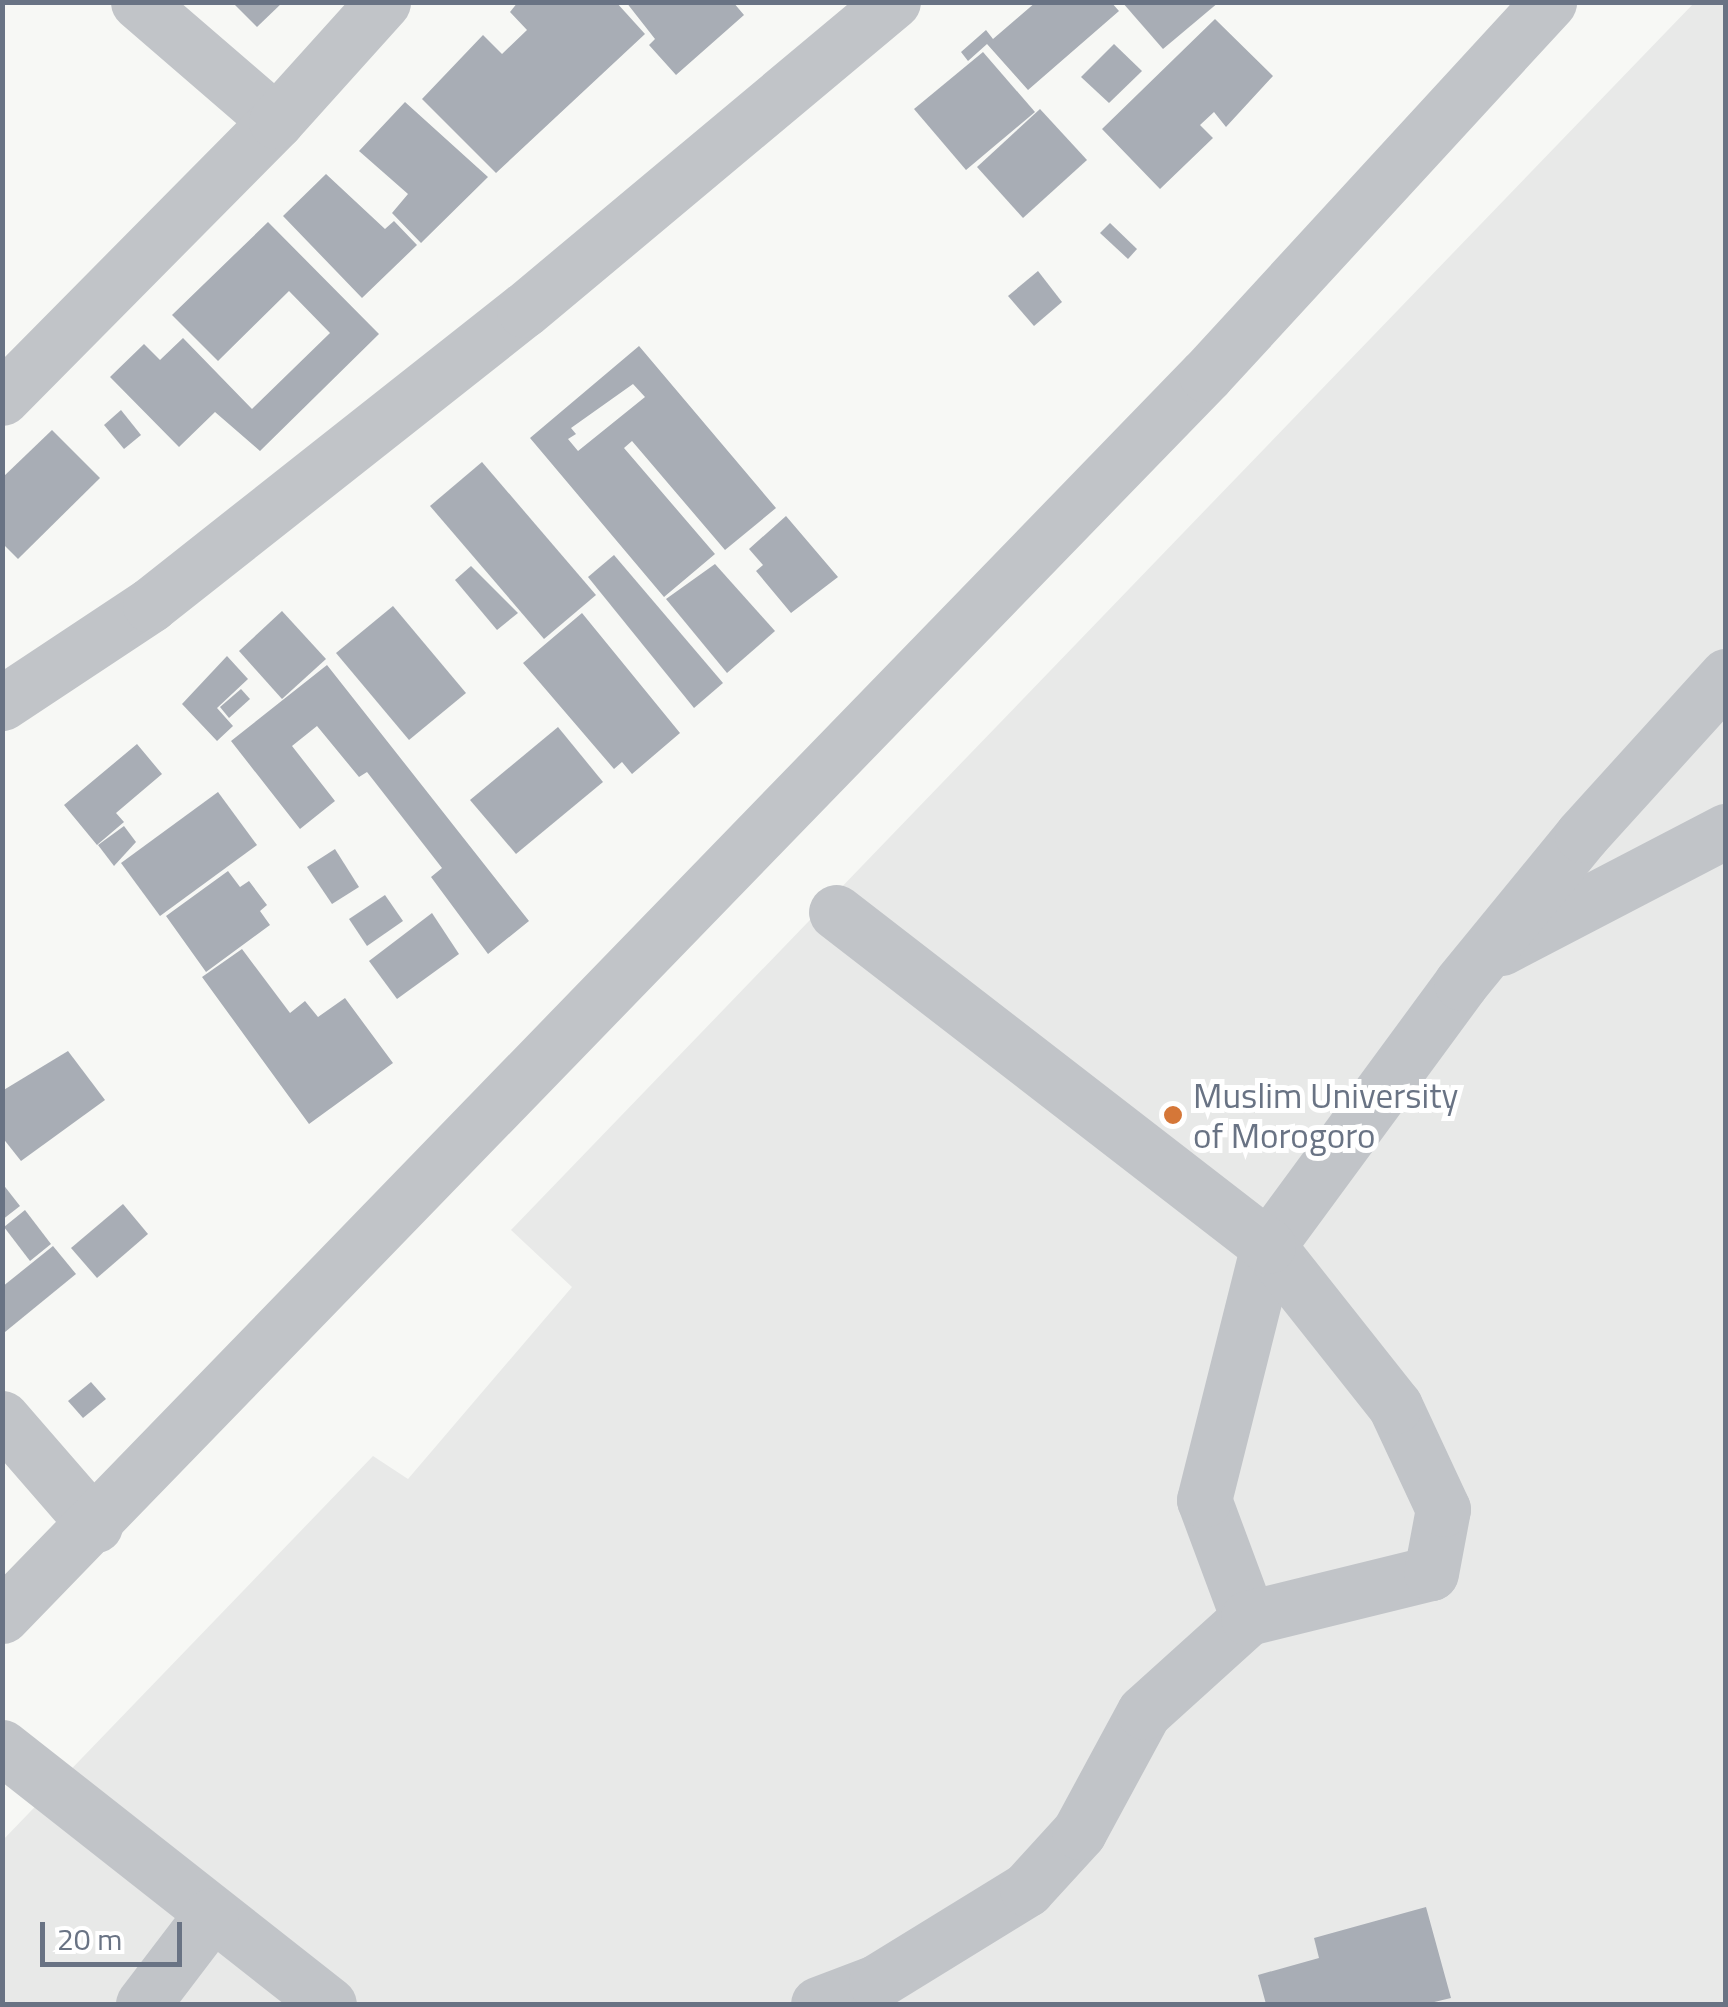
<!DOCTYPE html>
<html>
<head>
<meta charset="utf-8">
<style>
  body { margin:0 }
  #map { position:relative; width:1728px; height:2007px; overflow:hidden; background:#f7f8f5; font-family:"Titillium Web",sans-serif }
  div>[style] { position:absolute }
  .built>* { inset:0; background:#e8e9e8 }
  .building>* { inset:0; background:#a8adb5 }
  .minor>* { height:55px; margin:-27.5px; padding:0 27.5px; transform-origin:27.5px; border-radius:27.5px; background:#c1c4c8 }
  .dots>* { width:28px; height:28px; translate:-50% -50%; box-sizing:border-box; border:5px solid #fff; border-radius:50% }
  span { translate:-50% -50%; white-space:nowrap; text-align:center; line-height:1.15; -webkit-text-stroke:10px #fff; paint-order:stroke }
  .poi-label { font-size:35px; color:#697384 }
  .left { translate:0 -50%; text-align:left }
  .frame { position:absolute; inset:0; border:5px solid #697384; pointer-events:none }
  .scale { position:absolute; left:40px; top:1922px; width:142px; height:45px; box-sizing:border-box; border:5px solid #697384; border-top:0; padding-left:12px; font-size:30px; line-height:35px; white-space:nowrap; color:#697384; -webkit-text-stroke:8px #fff; paint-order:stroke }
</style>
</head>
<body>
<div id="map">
  <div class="built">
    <div style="clip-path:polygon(1694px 3px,1725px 3px,1725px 2004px,3px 2004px,2px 1841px,373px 1456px,408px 1479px,572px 1287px,511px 1230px)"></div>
  </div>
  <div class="building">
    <div style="clip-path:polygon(232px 2px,283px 2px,257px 27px)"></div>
    <div style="clip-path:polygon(518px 2px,616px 2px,645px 34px,496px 173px,422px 99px,483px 35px,502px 54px,527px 30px,510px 12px)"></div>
    <div style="clip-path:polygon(626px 2px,733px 2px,744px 15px,676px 75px,649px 45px,655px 39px)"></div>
    <div style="clip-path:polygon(1036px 2px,1111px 2px,1119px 11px,1028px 90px,987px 44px,968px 61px,961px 52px,986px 30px,993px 39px)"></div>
    <div style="clip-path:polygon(1122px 2px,1219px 2px,1163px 49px)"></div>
    <div style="clip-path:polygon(1215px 19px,1273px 76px,1226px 127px,1214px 112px,1200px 125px,1213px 138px,1160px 189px,1102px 129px)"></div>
    <div style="clip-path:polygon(1114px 44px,1142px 71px,1109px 103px,1081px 77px)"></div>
    <div style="clip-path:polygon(983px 52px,1035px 112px,966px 170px,914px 109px)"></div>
    <div style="clip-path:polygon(405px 102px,488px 177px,421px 243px,392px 213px,408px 194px,359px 151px)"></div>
    <div style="clip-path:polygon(1040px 109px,1087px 160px,1023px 218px,977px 167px)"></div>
    <div style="clip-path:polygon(326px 174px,385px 229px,394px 221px,417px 245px,362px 298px,283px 216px)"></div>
    <div style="clip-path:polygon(268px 222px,379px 334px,260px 451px,215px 412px,179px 447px,110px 377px,144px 344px,160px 360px,183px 338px,252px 409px,330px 333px,289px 291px,218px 361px,172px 315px)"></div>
    <div style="clip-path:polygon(1110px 223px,1137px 249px,1128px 259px,1100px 233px)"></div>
    <div style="clip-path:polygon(1038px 271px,1062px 302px,1034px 326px,1008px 296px)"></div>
    <div style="clip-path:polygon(evenodd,639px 346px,776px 508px,725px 550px,632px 441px,624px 448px,715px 554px,664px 597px,530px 438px,639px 346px,633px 384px,645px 397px,578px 451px,568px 439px,576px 434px,571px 428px,633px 384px)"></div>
    <div style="clip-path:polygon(121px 410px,141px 435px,124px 449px,104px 425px)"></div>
    <div style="clip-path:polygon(52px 430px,100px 478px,18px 559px,2px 543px,2px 478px)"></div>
    <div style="clip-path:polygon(482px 462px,596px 595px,544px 639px,430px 506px)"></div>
    <div style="clip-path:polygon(786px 516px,838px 577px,791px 613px,756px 571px,763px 565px,749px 549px)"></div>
    <div style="clip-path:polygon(614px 555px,723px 683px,694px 708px,588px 577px)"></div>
    <div style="clip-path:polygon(715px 564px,775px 631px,727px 673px,666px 599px)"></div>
    <div style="clip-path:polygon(471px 566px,518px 613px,497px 630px,455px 580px)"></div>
    <div style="clip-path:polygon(393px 606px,466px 693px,409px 740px,336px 653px)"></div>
    <div style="clip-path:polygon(282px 611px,326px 659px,282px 699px,239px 651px)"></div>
    <div style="clip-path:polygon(582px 613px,680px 733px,632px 774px,622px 762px,614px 769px,523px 663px)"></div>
    <div style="clip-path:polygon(227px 656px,248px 679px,217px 708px,233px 726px,217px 741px,182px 704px)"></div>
    <div style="clip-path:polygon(327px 665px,529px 921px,488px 954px,431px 877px,442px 868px,367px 772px,359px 777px,317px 726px,292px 746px,335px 801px,300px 829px,231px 741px)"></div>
    <div style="clip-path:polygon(241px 689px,250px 699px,229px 718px,220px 707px)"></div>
    <div style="clip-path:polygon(558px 727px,603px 782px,516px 854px,470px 800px)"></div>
    <div style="clip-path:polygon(137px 744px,162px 774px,116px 813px,124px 822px,97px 845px,64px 805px)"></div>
    <div style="clip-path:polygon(218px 792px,257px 845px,160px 916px,121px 863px)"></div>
    <div style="clip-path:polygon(124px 826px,136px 842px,114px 866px,98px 845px)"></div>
    <div style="clip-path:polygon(335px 849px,359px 887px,332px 904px,307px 867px)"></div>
    <div style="clip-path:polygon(228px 871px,240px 887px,249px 881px,267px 905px,260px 911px,270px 925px,206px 972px,166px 916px)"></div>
    <div style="clip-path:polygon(385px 895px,403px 921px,367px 946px,349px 919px)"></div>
    <div style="clip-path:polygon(432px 913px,459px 954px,397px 999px,369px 961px)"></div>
    <div style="clip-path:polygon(242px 949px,290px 1013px,305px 1001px,318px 1017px,345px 998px,393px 1063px,309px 1124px,202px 977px)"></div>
    <div style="clip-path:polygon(68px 1051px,105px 1100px,21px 1161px,2px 1137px,2px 1091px)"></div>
    <div style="clip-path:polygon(2px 1183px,20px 1206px,2px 1220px)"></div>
    <div style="clip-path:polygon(123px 1204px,148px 1234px,97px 1278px,71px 1248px)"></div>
    <div style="clip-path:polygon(25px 1210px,51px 1244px,30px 1261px,4px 1227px)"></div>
    <div style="clip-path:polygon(53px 1246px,76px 1274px,5px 1332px,2px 1287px)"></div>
    <div style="clip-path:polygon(91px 1382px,106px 1399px,83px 1418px,68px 1401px)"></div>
    <div style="clip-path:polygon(1426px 1907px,1451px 1998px,1426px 2004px,1266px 2004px,1258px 1975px,1319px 1958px,1314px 1938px)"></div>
  </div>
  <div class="minor">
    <div style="left:138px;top:2px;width:182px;rotate:40.8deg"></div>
    <div style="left:2px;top:398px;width:390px;rotate:-45.3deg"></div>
    <div style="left:276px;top:121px;width:160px;rotate:-48deg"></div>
    <div style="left:2px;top:703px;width:178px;rotate:-33.5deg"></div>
    <div style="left:150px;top:605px;width:476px;rotate:-38.3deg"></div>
    <div style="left:524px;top:310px;width:481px;rotate:-39.9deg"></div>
    <div style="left:1501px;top:948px;width:254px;rotate:-27.5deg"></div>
    <div style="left:2px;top:1418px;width:142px;rotate:49deg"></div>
    <div style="left:2px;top:1616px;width:1729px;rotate:-45.87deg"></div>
    <div style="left:1206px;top:375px;width:507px;rotate:-47.4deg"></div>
    <div style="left:1248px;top:1618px;width:126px;rotate:-110.4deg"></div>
    <div style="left:1204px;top:1500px;width:262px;rotate:-75.9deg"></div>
    <div style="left:1268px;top:1246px;width:326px;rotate:-53.7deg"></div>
    <div style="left:1461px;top:983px;width:191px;rotate:-50.7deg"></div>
    <div style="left:1582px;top:835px;width:215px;rotate:-47.8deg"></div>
    <div style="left:2px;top:1747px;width:416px;rotate:38.2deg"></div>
    <div style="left:143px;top:2004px;width:111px;rotate:-52.7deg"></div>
    <div style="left:818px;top:2004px;width:62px;rotate:-20.8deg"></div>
    <div style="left:876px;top:1982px;width:177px;rotate:-31.6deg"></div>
    <div style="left:1027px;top:1889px;width:77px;rotate:-47.6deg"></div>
    <div style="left:1079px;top:1832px;width:136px;rotate:-61.6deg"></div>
    <div style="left:1144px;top:1712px;width:140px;rotate:-42.1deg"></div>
    <div style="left:1248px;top:1618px;width:188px;rotate:-13.8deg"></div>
    <div style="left:1431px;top:1573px;width:65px;rotate:-79.4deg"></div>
    <div style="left:1443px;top:1509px;width:114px;rotate:-115deg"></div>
    <div style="left:1395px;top:1406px;width:204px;rotate:-128.4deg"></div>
    <div style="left:1268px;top:1246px;width:546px;rotate:-142.29deg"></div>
  </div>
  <div class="dots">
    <div style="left:1173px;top:1115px;background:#d57738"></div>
  </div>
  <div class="poi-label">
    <span class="left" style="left:1193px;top:1115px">Muslim University<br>of Morogoro</span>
  </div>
  <div class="frame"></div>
  <div class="scale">20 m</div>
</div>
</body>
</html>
